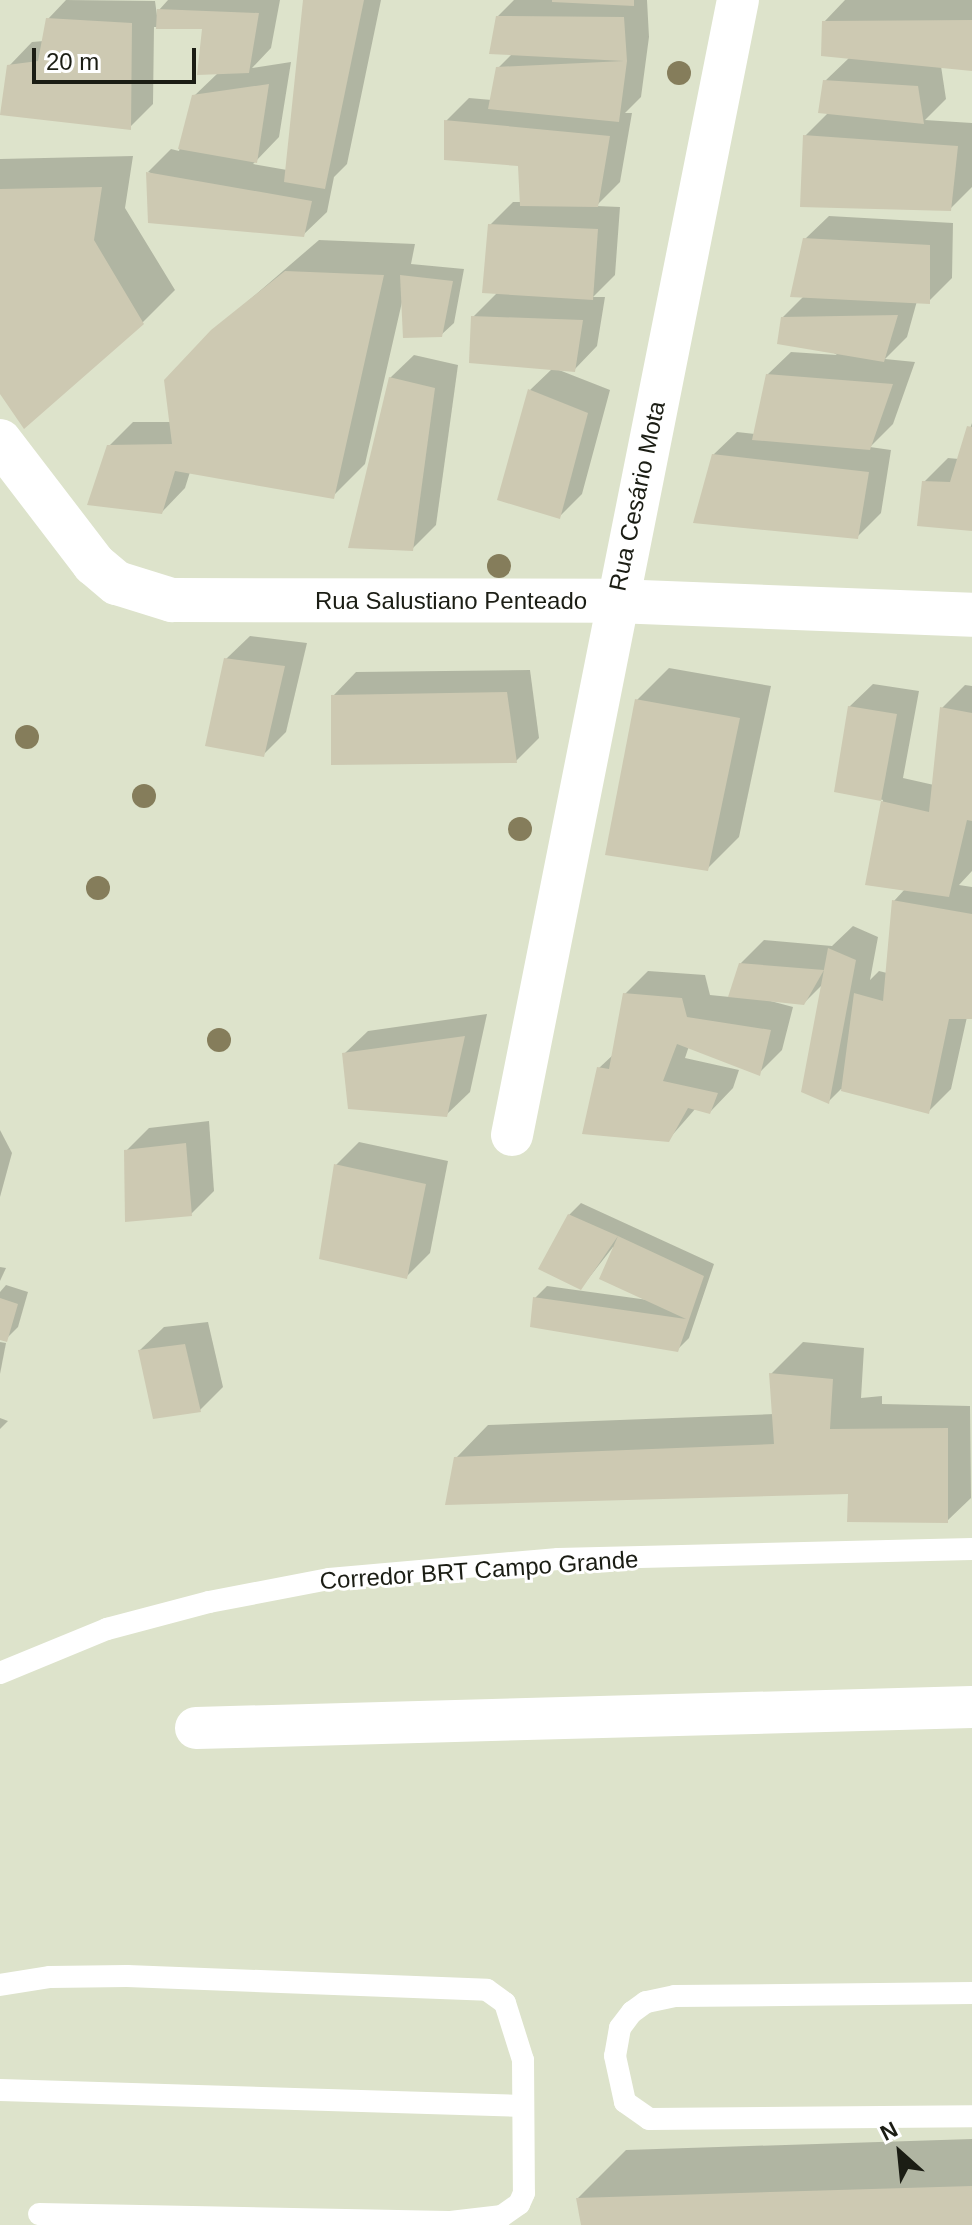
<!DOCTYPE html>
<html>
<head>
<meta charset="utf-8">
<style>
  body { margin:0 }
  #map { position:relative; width:972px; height:2225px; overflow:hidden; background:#dde3cb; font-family:Arial,sans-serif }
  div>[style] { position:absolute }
  .shadow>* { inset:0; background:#0003 }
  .building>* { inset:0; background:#cdc9b2 }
  .service>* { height:22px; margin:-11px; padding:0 11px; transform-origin:11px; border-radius:11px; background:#fff }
  .minor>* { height:42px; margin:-21px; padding:0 21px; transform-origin:21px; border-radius:21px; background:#fff }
  .tertiary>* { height:44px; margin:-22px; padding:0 22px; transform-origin:22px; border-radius:22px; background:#fff }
  .trees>* { width:24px; height:24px; margin:-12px; border-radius:50%; background:#857d5b }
  span { translate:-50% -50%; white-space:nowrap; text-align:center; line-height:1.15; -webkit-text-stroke:6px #fff; paint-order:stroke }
  .street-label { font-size:24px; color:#1b1d14 }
  .north { position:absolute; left:860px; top:2113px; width:80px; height:80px; -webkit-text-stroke:6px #fff; paint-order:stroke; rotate:333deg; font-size:22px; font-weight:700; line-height:32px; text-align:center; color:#1b1d14 }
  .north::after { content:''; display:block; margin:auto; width:28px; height:36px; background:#1b1d14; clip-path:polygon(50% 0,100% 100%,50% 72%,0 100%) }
  .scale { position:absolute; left:32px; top:48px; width:164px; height:36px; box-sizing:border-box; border:4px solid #1b1d14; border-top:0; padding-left:10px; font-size:24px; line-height:28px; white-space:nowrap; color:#1b1d14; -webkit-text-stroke:6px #fff; paint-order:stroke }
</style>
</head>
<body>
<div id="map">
  <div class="shadow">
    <div style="clip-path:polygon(66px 0,155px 1px,158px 23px,159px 10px,168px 0,280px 0,271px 48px,252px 68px,291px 62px,279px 137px,253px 164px,287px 170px,305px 0,381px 0,347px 164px,334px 177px,327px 212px,303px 235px,148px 172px,171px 149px,179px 151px,194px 96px,218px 73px,204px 27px,154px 27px,153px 104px,130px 127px,9px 66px,32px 42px,44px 41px,48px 19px)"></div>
    <div style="clip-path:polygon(514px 0,647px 0,649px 37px,641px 97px,625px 113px,632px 113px,620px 182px,596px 206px,620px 207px,615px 275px,593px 297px,605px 297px,597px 346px,574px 370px,559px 370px,610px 390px,582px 494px,559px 517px,530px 390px,553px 368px,473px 317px,498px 292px,490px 225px,513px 202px,522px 202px,519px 164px,446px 121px,469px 98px,492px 100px,498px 68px,513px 53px,497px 17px)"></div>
    <div style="clip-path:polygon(845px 0,972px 0,972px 69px,941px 66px,946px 99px,925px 120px,972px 123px,972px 187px,950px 209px,805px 136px,829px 112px,825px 81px,850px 57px,824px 22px)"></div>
    <div style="clip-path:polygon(133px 156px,125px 208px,175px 290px,143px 322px,0 391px,0 159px)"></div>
    <div style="clip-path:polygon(829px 216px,953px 223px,952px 278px,929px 301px,917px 301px,907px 337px,885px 359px,915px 362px,893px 424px,870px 447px,891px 450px,881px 513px,857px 537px,713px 455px,737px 432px,755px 434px,767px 375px,791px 352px,837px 355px,782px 318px,804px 296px,805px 239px)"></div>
    <div style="clip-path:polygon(319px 240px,415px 244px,411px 264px,464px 269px,454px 323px,441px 335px,402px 302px,365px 464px,333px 496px,190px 472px,185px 488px,162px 512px,109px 446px,133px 422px,171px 422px,212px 332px)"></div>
    <div style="clip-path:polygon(414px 355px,458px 365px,436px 525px,412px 549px,390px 378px)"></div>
    <div style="clip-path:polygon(972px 423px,972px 529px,924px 482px,948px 458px,959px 459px)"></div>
    <div style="clip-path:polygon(250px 636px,307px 643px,286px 732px,263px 755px,226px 659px)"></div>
    <div style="clip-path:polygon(669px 668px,771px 686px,739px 837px,707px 869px,637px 700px)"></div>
    <div style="clip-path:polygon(530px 670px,539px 738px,516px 761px,333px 696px,356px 672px)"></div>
    <div style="clip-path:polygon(873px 684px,919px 691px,903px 778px,934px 785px,942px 708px,965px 685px,972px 686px,972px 871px,959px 885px,972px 887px,972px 1017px,967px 1017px,951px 1089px,928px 1112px,841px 1089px,828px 1102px,823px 984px,804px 1003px,763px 999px,793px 1007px,782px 1050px,759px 1073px,689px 1046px,685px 1058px,739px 1070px,733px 1088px,710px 1112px,696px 1108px,668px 1140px,599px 1068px,614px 1054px,625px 994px,648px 971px,705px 975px,710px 995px,730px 997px,740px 964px,764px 940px,832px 946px,853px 926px,878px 937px,870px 980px,879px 971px,887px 973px,894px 901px,905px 889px,867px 884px,883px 800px,836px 790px,849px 707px)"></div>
    <div style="clip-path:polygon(487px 1014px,470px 1092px,446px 1115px,344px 1054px,368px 1031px)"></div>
    <div style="clip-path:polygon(209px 1121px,214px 1191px,191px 1214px,126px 1151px,149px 1128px)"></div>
    <div style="clip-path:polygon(0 1130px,12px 1153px,0 1197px)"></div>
    <div style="clip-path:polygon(359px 1142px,448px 1161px,430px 1253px,407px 1276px,336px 1165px)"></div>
    <div style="clip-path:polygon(581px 1203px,714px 1264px,689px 1338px,677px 1350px,535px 1298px,547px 1286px,648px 1300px,613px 1247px,581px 1288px,569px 1215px)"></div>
    <div style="clip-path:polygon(0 1267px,6px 1268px,0 1281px)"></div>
    <div style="clip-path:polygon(6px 1285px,28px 1292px,18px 1327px,6px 1339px,0 1338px,0 1292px)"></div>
    <div style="clip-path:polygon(208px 1322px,223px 1387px,200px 1410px,140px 1350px,164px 1327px)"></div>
    <div style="clip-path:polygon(0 1342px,6px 1343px,0 1374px)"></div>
    <div style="clip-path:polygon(803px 1342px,864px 1348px,861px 1398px,882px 1396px,882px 1404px,970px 1406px,971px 1498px,947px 1521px,850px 1492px,456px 1458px,488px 1425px,774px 1414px,771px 1374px)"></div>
    <div style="clip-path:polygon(0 1418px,8px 1421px,0 1429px)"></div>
    <div style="clip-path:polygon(972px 2139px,972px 2225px,583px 2225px,578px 2198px,626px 2150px)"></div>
  </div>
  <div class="building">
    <div style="clip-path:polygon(303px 0,364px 0,325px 189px,284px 182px)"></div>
    <div style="clip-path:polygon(552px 0,634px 0,634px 6px,552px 2px)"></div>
    <div style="clip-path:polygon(157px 9px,259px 13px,249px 73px,197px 75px,202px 29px,156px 29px)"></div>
    <div style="clip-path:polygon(496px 16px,624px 17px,627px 61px,619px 122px,488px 109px,496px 67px,624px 61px,489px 54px)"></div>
    <div style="clip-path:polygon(46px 18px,132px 23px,131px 130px,0 115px,7px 65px,38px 61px)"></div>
    <div style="clip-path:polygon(972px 20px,972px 71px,821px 56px,822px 21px)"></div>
    <div style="clip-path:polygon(823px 80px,918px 86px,924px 124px,818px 113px)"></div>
    <div style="clip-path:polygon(269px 84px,257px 163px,178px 149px,192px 95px)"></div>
    <div style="clip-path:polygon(444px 120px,610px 136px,598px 207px,520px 206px,518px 166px,444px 160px)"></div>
    <div style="clip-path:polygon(803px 135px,958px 146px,951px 211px,800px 207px)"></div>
    <div style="clip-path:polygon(146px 172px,312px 201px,304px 237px,148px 223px)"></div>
    <div style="clip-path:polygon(102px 187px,94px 240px,144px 324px,24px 429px,0 394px,0 189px)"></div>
    <div style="clip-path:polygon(488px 224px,598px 229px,593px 300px,482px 293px)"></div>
    <div style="clip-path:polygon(803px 238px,930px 245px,930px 304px,790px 297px)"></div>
    <div style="clip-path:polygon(285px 271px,384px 275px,334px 499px,175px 471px,162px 514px,87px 505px,107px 445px,172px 444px,164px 380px,211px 330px)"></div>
    <div style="clip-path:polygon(400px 275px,453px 281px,442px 337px,403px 338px)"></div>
    <div style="clip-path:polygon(898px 315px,884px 362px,777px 344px,781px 317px)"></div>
    <div style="clip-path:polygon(471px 316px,583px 320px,575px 372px,469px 363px)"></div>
    <div style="clip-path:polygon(766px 374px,893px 384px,870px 450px,752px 440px)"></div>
    <div style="clip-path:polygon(389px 377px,435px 388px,413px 551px,348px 548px)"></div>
    <div style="clip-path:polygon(528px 389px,588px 413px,560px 519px,497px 500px)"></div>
    <div style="clip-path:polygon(967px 426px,972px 427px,972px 531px,917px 526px,922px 481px,950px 482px)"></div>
    <div style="clip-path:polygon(712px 454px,869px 472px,858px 539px,693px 523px)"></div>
    <div style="clip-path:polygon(224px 658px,285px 666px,264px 757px,205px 746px)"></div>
    <div style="clip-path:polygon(507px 692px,517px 763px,331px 765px,331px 695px)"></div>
    <div style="clip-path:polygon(635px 699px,740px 718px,708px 871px,605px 855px)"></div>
    <div style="clip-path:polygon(848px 706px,897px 714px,881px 801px,834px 792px)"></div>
    <div style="clip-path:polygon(940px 707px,972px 713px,972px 821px,967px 820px,949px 897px,865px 885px,881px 801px,929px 812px)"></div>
    <div style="clip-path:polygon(892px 900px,972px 914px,972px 1019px,949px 1019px,929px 1114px,841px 1091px,854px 993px,883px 1001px)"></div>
    <div style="clip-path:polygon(828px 948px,856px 960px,829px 1104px,801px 1092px)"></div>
    <div style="clip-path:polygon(739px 963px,824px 970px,804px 1005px,728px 997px)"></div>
    <div style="clip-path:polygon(623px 993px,682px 998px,687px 1017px,771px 1030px,760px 1076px,677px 1044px,663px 1081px,718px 1093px,710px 1114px,688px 1108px,669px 1142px,582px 1134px,597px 1067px,609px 1069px)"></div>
    <div style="clip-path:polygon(465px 1036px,447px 1117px,348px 1109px,342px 1053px)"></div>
    <div style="clip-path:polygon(186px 1143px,192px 1216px,125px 1222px,124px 1150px)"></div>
    <div style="clip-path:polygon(334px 1164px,426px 1184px,407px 1279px,319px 1259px)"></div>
    <div style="clip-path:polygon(568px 1214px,618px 1236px,704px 1276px,678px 1352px,530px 1327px,533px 1297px,686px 1319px,599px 1279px,618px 1236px,581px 1290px,538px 1269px)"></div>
    <div style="clip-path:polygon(0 1298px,18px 1304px,7px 1342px,0 1340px)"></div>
    <div style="clip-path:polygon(185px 1344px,201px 1412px,153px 1419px,138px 1350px)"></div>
    <div style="clip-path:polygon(769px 1373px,833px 1379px,830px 1429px,948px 1428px,948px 1523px,847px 1522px,848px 1494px,445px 1505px,454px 1457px,774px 1444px)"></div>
    <div style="clip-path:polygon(972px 2186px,972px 2225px,581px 2225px,576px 2198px)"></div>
  </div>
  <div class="service">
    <div style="left:0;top:1673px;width:116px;rotate:-22.4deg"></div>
    <div style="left:107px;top:1629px;width:106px;rotate:-14.8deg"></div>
    <div style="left:209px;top:1602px;width:122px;rotate:-10.9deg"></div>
    <div style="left:329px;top:1579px;width:230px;rotate:-5deg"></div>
    <div style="left:558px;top:1559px;width:414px;rotate:-1.4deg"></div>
    <div style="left:0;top:1985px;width:51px;rotate:-9.1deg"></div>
    <div style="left:50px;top:1977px;width:77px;rotate:-0.7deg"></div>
    <div style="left:127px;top:1976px;width:360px;rotate:2.2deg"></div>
    <div style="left:487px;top:1990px;width:22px;rotate:36deg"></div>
    <div style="left:505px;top:2003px;width:60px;rotate:72.5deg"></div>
    <div style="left:523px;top:2060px;width:133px;rotate:89.6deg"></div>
    <div style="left:524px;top:2193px;width:12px;rotate:114deg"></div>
    <div style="left:519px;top:2204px;width:21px;rotate:145deg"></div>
    <div style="left:502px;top:2216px;width:52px;rotate:173.4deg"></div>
    <div style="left:450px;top:2222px;width:411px;rotate:-178.9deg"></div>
    <div style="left:972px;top:1993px;width:297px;rotate:179.4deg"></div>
    <div style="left:675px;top:1996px;width:30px;rotate:168deg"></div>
    <div style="left:646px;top:2002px;width:17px;rotate:144deg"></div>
    <div style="left:632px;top:2012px;width:20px;rotate:127deg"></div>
    <div style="left:620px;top:2028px;width:28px;rotate:100deg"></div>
    <div style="left:615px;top:2056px;width:47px;rotate:77.7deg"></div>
    <div style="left:625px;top:2102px;width:29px;rotate:35deg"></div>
    <div style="left:649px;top:2119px;width:323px;rotate:-0.5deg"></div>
    <div style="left:0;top:2090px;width:523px;rotate:1.75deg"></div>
  </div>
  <div class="minor">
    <div style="left:512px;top:1135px;width:1157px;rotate:-78.74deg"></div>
    <div style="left:196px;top:1728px;width:776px;rotate:-1.55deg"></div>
  </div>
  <div class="tertiary">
    <div style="left:0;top:441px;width:155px;rotate:52.6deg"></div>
    <div style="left:94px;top:564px;width:30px;rotate:40deg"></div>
    <div style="left:117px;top:583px;width:58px;rotate:17.2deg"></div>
    <div style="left:172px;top:600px;width:443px;rotate:0.1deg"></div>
    <div style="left:615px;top:601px;width:357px;rotate:2.2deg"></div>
  </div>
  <div class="trees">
    <div style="left:679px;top:73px"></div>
    <div style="left:499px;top:566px"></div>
    <div style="left:27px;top:737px"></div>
    <div style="left:144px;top:796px"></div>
    <div style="left:520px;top:829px"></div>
    <div style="left:98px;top:888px"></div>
    <div style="left:219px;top:1040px"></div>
  </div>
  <div class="street-label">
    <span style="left:637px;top:496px;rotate:-78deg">Rua Cesário Mota</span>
    <span style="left:451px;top:601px">Rua Salustiano Penteado</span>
    <span style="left:479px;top:1570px;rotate:-4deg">Corredor BRT Campo Grande</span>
  </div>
  <div class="north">N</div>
  <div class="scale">20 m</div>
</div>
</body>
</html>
